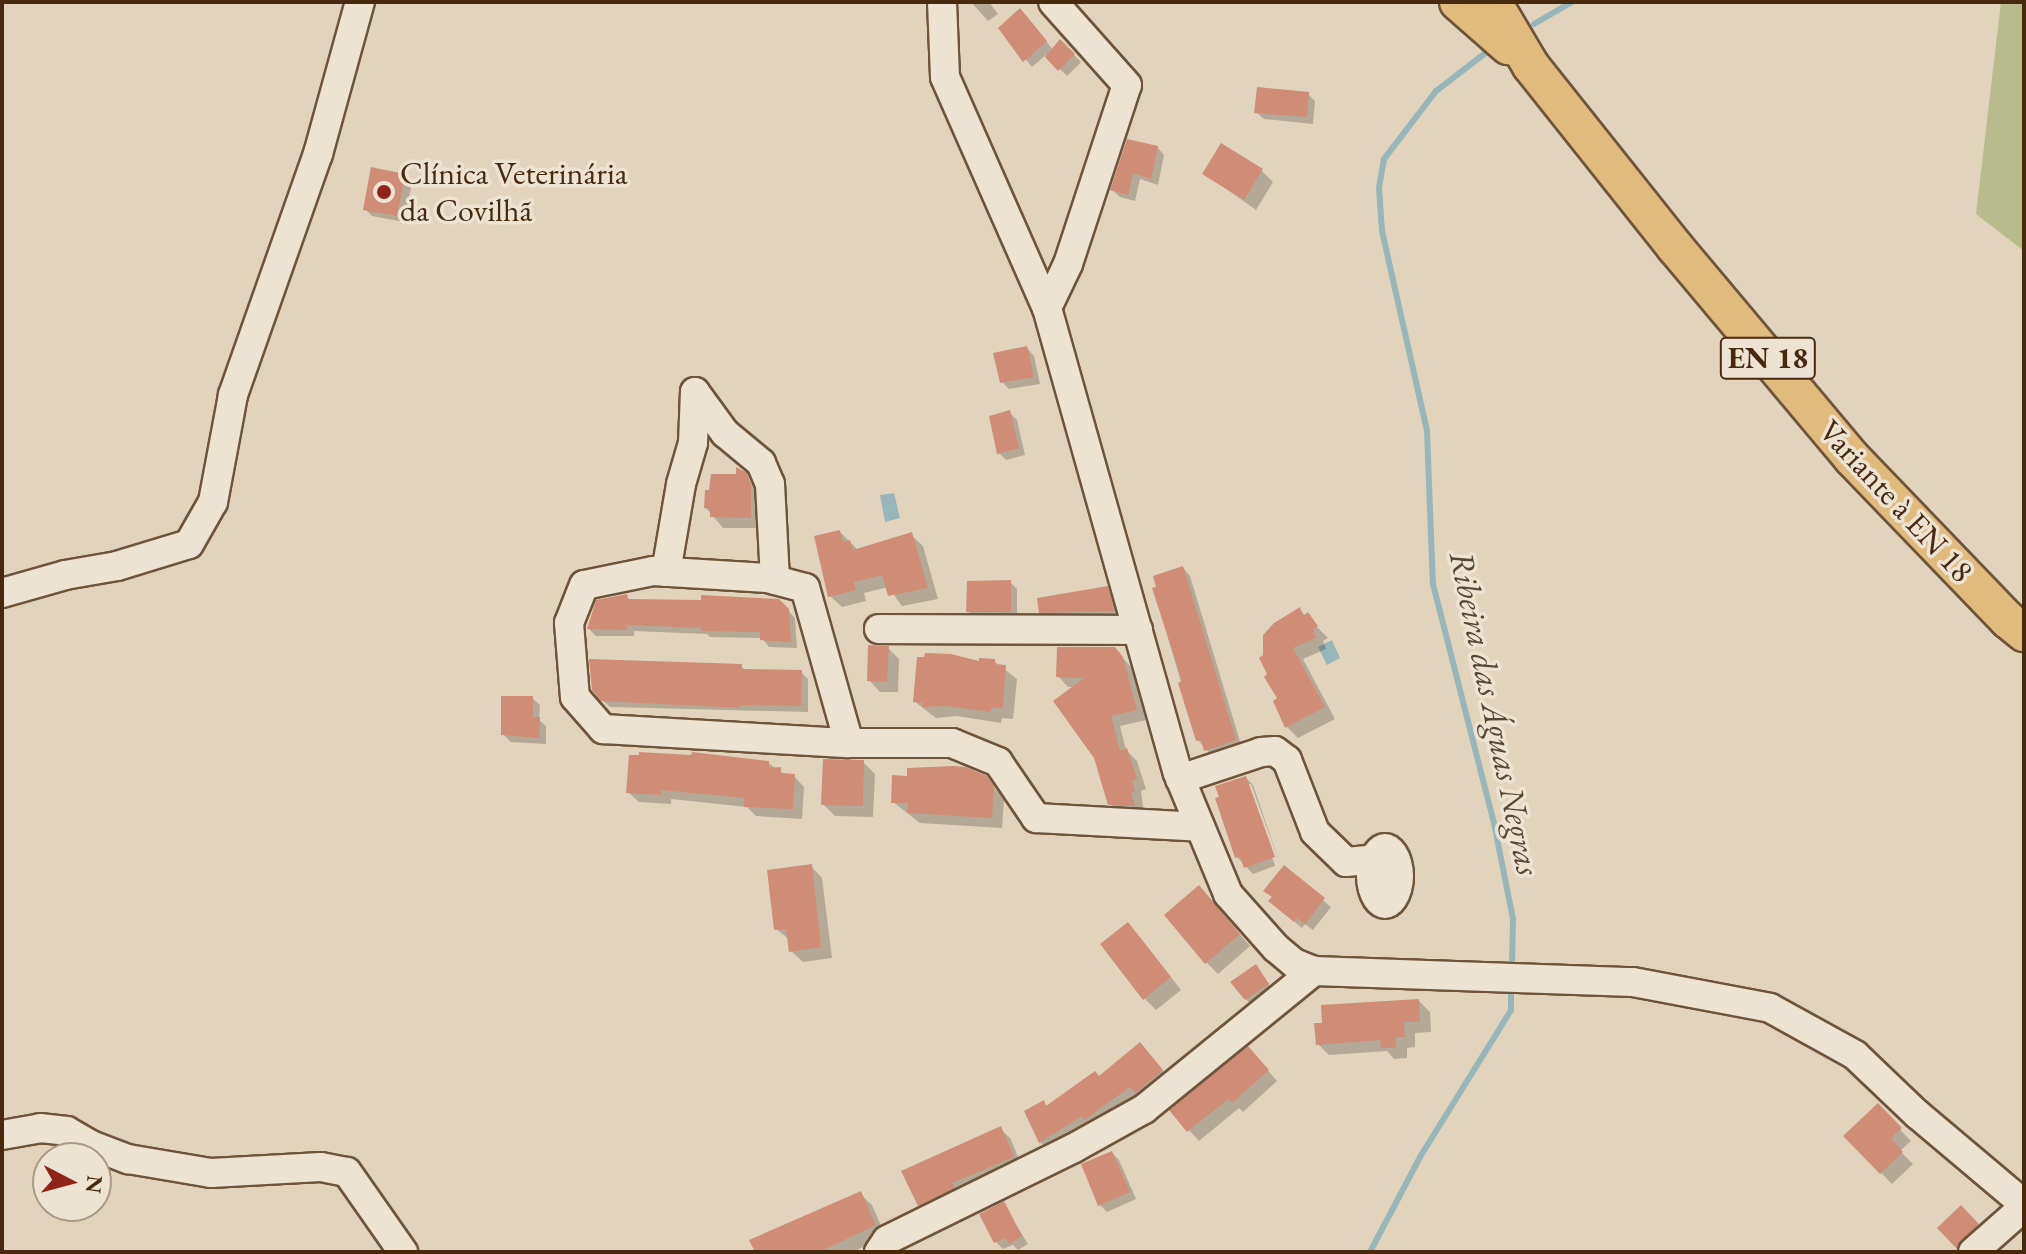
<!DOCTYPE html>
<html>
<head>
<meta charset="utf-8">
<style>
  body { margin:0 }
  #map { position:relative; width:2026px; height:1254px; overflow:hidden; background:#e2d4bc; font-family:"EB Garamond",serif }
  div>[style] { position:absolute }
  .green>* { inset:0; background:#b8bc8d }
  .water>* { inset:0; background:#98b6ba }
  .shadow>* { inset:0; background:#0003 }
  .stream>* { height:6px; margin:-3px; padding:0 3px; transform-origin:3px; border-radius:3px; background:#98b6ba }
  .building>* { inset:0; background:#cf8d75 }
  .roads { filter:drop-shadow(2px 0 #6e543a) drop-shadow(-2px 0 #6e543a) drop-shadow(0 2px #6e543a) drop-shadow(0 -2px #6e543a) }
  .minor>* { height:28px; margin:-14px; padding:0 14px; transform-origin:14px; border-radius:14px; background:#ece3d3 }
  .minor>.ring { margin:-14px; padding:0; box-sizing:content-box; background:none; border:28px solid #ece3d3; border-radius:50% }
  .major>* { height:36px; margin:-18px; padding:0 18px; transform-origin:18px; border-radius:18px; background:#e1ba7e }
  .dots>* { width:22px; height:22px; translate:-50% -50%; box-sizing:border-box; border:4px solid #ece3d3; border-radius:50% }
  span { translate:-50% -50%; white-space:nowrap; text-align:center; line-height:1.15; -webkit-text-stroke:7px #ece3d3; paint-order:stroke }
  .shield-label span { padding:2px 6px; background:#ece3d3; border:2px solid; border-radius:6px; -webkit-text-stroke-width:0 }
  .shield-label { font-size:30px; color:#472a0e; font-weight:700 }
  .poi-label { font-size:32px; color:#472a0e }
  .left { translate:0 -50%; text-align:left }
  .street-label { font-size:32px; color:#472a0e }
  .water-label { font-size:34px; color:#574630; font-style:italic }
  .frame { position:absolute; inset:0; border:4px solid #472a0e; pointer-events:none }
  .north { position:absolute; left:32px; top:1142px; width:80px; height:80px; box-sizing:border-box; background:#ece3d3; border:2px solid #aa9984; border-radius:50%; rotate:96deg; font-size:22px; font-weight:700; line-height:32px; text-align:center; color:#472a0e }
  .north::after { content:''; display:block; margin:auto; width:28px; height:36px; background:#8f2418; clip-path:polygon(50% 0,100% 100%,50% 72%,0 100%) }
</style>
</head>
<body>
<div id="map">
  <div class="green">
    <div style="clip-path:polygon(2001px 2px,2024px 2px,2024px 251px,1976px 214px)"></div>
  </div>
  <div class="water">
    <div style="clip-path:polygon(894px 493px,900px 518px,885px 522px,880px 495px)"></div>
    <div style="clip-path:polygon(1332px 640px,1340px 658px,1327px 665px,1318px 647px)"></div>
  </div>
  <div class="shadow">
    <div style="clip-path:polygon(971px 2px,989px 2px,998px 14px,988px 21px)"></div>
    <div style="clip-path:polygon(1027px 17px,1053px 50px,1061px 42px,1081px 62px,1067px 76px,1046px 55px,1032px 67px,1000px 28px)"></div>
    <div style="clip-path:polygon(1308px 94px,1315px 101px,1313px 124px,1264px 119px,1256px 112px)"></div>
    <div style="clip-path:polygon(1157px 147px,1164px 155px,1158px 185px,1140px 179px,1135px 201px,1120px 197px,1112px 190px)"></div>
    <div style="clip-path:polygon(1262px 171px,1273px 182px,1256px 210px,1204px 173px)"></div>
    <div style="clip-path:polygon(404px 176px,412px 183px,404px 222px,372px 216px,365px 209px)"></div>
    <div style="clip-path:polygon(1027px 348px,1034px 356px,1040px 384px,1009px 389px,1002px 382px)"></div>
    <div style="clip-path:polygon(1010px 413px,1017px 420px,1025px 455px,1006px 460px,999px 453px)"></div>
    <div style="clip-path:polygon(740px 470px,762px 497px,762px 528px,723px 528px,706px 508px,710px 493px,737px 476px)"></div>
    <div style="clip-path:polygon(840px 532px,858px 550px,911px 535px,923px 546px,938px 599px,902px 606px,888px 587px,864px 593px,866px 601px,842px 607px,830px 596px)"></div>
    <div style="clip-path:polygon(1183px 568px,1190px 576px,1242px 748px,1213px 757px,1198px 740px,1154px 590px)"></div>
    <div style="clip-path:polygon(1010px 582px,1017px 589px,1017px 619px,976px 618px,968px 611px)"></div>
    <div style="clip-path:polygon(1107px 588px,1114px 596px,1120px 617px,1048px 619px,1041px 612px)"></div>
    <div style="clip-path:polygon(626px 596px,631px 601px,703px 603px,703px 597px,778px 600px,795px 618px,797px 648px,769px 647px,762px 638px,710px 637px,707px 634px,634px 631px,634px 636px,596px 636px,589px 629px)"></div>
    <div style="clip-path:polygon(1300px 610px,1328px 638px,1323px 641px,1326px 649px,1303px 659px,1335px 719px,1298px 738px,1287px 727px,1275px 702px,1280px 698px)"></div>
    <div style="clip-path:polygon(888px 648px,899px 659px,898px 692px,880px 692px,869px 680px)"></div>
    <div style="clip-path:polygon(1114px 649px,1133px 669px,1146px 720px,1120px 726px,1126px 750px,1137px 761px,1146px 789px,1141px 791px,1144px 816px,1120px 815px,1110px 804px,1076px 687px,1068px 687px,1058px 676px)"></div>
    <div style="clip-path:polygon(994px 661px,1017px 679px,1013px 719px,1002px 718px,1001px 723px,957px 716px,936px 718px,915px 702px)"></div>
    <div style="clip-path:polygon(741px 666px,746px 671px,801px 672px,808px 679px,808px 712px,610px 707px,602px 700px)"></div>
    <div style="clip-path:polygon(532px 698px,540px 705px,539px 720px,546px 726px,546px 744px,511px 742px,503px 734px)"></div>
    <div style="clip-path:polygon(863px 762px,875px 774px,873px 817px,835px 816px,823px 804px)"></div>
    <div style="clip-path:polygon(768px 763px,787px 776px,794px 776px,804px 787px,802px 819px,756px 816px,747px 807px,671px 799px,671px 804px,639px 802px,628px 792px)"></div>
    <div style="clip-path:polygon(986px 778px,1004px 799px,1002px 828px,920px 823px,893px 802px)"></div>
    <div style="clip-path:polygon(1246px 778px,1253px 785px,1280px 864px,1251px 784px,1247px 784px,1275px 866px,1253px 874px,1237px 857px)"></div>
    <div style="clip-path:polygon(811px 866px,822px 878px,832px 958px,803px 962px,791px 951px,790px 940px,776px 929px)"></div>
    <div style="clip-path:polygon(1284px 868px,1331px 907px,1313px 930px,1305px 924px,1302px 928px,1278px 908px)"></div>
    <div style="clip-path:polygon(1210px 899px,1250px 946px,1218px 974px,1206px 962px)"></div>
    <div style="clip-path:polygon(1139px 936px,1181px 990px,1156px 1010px,1144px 998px)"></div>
    <div style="clip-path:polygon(1255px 967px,1275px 992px,1253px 1006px,1246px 999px)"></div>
    <div style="clip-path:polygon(1419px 1001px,1430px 1012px,1431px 1032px,1415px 1033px,1415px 1047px,1407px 1048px,1407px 1058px,1394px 1059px,1387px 1051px,1329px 1055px,1318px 1044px)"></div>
    <div style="clip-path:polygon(1147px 1052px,1169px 1078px,1144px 1099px,1138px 1094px,1093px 1125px,1090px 1122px,1048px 1149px,1040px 1142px,1043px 1103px,1048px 1107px)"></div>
    <div style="clip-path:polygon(1258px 1059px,1277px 1081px,1243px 1112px,1239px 1108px,1199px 1141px,1172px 1111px)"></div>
    <div style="clip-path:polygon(1878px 1106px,1911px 1141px,1900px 1151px,1913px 1164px,1892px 1184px,1846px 1136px)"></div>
    <div style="clip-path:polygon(1000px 1129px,1010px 1138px,1022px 1166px,929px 1214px,919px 1204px)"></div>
    <div style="clip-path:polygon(1112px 1153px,1119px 1160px,1136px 1199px,1107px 1212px,1100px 1205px)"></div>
    <div style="clip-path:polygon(860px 1194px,872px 1205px,886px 1237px,852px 1252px,757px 1252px)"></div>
    <div style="clip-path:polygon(1003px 1204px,1028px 1244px,1018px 1250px,1013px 1245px,1003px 1249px,996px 1242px)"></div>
    <div style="clip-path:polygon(1961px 1208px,1985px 1232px,1962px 1252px,1940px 1229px)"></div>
  </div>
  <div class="stream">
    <div style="left:1534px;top:24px;width:44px;rotate:-30.1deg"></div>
    <div style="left:1488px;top:51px;width:66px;rotate:142.4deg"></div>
    <div style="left:1436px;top:91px;width:86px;rotate:127.4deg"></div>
    <div style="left:1384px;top:159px;width:29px;rotate:100deg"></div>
    <div style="left:1379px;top:188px;width:43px;rotate:86deg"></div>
    <div style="left:1382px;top:231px;width:205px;rotate:77.3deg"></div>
    <div style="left:1427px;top:431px;width:153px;rotate:87.8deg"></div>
    <div style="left:1433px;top:584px;width:247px;rotate:75.7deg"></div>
    <div style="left:1494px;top:823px;width:98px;rotate:78.8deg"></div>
    <div style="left:1513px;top:919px;width:49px;rotate:91.2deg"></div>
    <div style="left:1370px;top:1252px;width:107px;rotate:-62.2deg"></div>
    <div style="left:1420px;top:1157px;width:173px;rotate:-58.2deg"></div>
    <div style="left:1511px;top:1010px;width:26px;rotate:-90deg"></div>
  </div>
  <div class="building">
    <div style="clip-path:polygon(1020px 8px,1047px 41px,1023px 62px,998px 28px)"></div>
    <div style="clip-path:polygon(1060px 39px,1075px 54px,1058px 71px,1045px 57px)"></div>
    <div style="clip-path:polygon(1257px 87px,1309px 92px,1307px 117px,1254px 113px)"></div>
    <div style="clip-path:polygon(1127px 139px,1158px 146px,1151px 179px,1133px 173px,1128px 195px,1110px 190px)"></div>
    <div style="clip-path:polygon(1221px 143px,1263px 169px,1244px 200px,1202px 174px)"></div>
    <div style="clip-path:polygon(371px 167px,405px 174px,397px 216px,363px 210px)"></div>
    <div style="clip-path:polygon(1027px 346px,1034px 377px,1000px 383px,993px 353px)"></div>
    <div style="clip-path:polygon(1010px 410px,1019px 448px,997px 454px,989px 416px)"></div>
    <div style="clip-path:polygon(736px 467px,747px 473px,751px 484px,751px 518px,710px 517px,710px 509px,704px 508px,705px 490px,709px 490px,711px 474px,736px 474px)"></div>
    <div style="clip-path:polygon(840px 530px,843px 542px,850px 540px,853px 550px,912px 532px,928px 588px,888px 596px,882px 575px,854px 582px,856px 590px,828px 597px,814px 536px)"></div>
    <div style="clip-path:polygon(1183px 566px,1236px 740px,1204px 751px,1201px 740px,1196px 741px,1178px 683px,1182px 681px,1152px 588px,1156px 587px,1153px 576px)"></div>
    <div style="clip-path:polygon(1011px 580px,1011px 612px,966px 612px,967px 581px)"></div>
    <div style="clip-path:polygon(1108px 586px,1114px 611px,1039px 613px,1037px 598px)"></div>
    <div style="clip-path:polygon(627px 594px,628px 599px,701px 600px,701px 595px,779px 599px,789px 609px,791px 642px,760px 640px,760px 632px,701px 631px,701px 628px,627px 625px,627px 630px,587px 629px,596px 600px)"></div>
    <div style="clip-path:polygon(1300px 607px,1303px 616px,1308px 612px,1318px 626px,1313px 629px,1316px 638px,1293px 648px,1325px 707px,1285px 728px,1273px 701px,1277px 698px,1264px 677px,1267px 674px,1259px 658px,1263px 655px,1263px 635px,1274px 623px)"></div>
    <div style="clip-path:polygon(868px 645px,889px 646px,887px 682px,867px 681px)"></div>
    <div style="clip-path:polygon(1057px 647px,1115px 647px,1123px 657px,1137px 710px,1111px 716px,1120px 751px,1127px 748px,1137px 779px,1132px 781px,1135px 792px,1131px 793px,1135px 806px,1108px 805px,1094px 758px,1053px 701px,1084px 678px,1056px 677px)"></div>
    <div style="clip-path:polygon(925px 653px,951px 654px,979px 661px,979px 658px,995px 659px,995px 664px,1006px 665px,1003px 708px,991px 708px,991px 712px,945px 706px,922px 707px,923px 703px,913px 702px,917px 657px,924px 657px)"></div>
    <div style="clip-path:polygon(589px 659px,742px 664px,742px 669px,802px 670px,801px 706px,740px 705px,740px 708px,601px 701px,592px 690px)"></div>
    <div style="clip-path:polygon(501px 696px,533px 696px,533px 717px,540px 717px,539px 738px,501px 735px)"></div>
    <div style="clip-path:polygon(639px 752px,691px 755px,692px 752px,769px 761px,769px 768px,781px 767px,781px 773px,795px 774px,793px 809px,744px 807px,744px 798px,661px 790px,661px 795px,626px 793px,629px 755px,639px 755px)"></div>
    <div style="clip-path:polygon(823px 759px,864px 760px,863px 806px,821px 805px)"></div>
    <div style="clip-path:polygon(953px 766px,966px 767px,987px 776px,994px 786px,992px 818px,907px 813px,908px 803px,891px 803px,892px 775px,907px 776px,907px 768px)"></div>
    <div style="clip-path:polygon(1246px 776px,1275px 857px,1244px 868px,1240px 857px,1235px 858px,1215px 798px,1219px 797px,1215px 786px)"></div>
    <div style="clip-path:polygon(812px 864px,821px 947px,789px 952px,786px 929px,774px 930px,767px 870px)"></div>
    <div style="clip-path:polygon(1284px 865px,1325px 898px,1305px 924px,1297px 918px,1294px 922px,1268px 901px,1272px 897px,1263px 891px)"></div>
    <div style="clip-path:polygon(1199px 885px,1240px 934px,1205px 964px,1164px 915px)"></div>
    <div style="clip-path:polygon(1128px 922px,1171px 977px,1143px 1000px,1100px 944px)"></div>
    <div style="clip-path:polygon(1256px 964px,1269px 984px,1245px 1000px,1230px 982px)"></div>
    <div style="clip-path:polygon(1419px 999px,1420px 1022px,1404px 1022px,1405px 1037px,1396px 1037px,1396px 1048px,1381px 1048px,1380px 1040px,1316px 1045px,1314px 1023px,1322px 1023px,1321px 1005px)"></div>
    <div style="clip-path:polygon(1140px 1042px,1163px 1070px,1135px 1093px,1130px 1087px,1084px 1120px,1082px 1116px,1039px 1143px,1024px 1111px,1044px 1100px,1046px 1106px,1095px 1071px,1099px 1076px)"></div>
    <div style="clip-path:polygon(1248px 1046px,1269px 1070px,1232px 1103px,1228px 1099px,1187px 1132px,1169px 1110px)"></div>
    <div style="clip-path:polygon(1878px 1103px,1902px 1128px,1891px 1138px,1903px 1152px,1880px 1174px,1843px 1136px)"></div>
    <div style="clip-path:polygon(1001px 1126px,1014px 1157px,952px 1183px,955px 1188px,918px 1206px,901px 1171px)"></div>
    <div style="clip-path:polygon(1112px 1151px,1130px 1192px,1098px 1206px,1081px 1164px)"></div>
    <div style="clip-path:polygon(861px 1191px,876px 1225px,819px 1252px,755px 1252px,749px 1240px)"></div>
    <div style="clip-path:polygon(1004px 1201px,1022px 1236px,1009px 1244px,1006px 1238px,994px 1243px,979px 1214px)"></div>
    <div style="clip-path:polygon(1961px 1205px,1979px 1224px,1957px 1249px,1937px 1228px)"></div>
  </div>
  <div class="roads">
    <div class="minor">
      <div style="left:942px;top:2px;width:75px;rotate:87.7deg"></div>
      <div style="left:945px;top:77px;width:253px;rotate:66.2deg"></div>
      <div style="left:1047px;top:308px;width:483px;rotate:74.3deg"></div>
      <div style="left:1178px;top:773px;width:131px;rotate:67.5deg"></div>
      <div style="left:1228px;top:894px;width:72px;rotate:48.4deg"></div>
      <div style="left:1276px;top:948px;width:23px;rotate:40deg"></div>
      <div style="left:1294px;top:963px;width:22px;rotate:22deg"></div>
      <div style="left:1314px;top:971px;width:319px;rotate:2deg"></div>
      <div style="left:1633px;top:982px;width:139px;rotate:10.7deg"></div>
      <div style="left:1770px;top:1008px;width:97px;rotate:28.9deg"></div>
      <div style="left:1855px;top:1055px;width:86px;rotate:43.6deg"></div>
      <div style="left:1917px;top:1114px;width:140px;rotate:40.1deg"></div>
      <div style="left:1047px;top:308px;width:49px;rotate:-64.5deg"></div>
      <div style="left:1068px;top:264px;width:188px;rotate:-71.8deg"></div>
      <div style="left:1127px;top:85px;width:111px;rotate:-131.7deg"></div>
      <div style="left:666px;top:572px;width:89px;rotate:-80.3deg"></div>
      <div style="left:681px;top:484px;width:43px;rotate:-73.7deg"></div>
      <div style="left:693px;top:443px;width:51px;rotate:-87.8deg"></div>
      <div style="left:695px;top:392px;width:51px;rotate:53.8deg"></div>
      <div style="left:725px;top:433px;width:47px;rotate:39.8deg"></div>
      <div style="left:761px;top:463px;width:23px;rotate:67deg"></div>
      <div style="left:770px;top:484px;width:96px;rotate:87deg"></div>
      <div style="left:2px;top:593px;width:66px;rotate:-15.9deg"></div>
      <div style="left:65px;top:575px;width:53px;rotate:-9.8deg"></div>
      <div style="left:117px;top:566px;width:75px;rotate:-17deg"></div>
      <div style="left:189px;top:544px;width:48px;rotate:-60.3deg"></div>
      <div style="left:213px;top:502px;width:109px;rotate:-79.4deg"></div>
      <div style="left:233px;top:395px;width:256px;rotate:-70.6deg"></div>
      <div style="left:318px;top:154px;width:158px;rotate:-74.6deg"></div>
      <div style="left:879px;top:629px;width:259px;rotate:0.2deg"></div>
      <div style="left:849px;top:743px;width:161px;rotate:-105.8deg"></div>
      <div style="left:805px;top:588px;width:39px;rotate:-165deg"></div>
      <div style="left:767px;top:578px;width:114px;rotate:-176.5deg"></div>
      <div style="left:653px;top:571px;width:70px;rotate:168.5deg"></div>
      <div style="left:584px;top:585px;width:41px;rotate:111.5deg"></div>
      <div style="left:569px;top:623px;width:74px;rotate:85.4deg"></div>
      <div style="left:575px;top:697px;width:43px;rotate:48.8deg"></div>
      <div style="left:603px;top:729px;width:246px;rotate:3.3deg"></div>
      <div style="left:849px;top:743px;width:103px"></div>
      <div style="left:952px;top:743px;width:50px;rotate:22.4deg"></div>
      <div style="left:998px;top:762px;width:68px;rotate:55.8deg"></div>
      <div style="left:1036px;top:818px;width:164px;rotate:3.1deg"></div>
      <div style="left:1180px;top:779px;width:85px;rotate:-18.4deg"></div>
      <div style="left:1261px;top:752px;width:14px;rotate:-4deg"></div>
      <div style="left:1275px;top:751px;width:15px;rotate:37deg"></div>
      <div style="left:1287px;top:760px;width:77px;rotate:68.7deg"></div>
      <div style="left:1315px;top:832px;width:43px;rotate:44.1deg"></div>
      <div style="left:1346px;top:862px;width:25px;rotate:-5deg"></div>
      <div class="ring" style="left:1371px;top:848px;width:-4px;height:-4px"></div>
      <div style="left:2px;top:1135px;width:39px;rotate:-10deg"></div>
      <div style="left:40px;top:1128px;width:27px;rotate:6deg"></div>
      <div style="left:67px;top:1131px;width:28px;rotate:30deg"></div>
      <div style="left:91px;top:1145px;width:40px;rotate:21deg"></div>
      <div style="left:128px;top:1159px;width:84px;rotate:9.6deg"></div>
      <div style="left:211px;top:1173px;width:110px;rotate:-3.1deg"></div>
      <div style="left:321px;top:1167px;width:26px;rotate:11deg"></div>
      <div style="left:347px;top:1172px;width:98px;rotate:55deg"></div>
      <div style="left:879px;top:1252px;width:14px;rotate:-56deg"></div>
      <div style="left:887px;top:1240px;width:208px;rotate:-26.2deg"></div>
      <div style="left:1074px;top:1148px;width:80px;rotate:-29.1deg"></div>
      <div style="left:1144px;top:1109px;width:219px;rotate:-39.1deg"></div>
      <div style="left:1973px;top:1252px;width:68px;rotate:-41.4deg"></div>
    </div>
    <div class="major">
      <div style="left:1458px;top:2px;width:67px;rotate:41.3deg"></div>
      <div style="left:1493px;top:2px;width:74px;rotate:59.3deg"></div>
      <div style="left:1531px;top:66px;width:231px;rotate:51.5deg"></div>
      <div style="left:1675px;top:247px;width:275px;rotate:50deg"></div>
      <div style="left:1852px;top:458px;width:225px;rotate:46.1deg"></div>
      <div style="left:2008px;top:620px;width:21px;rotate:39deg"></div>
    </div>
  </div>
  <div class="dots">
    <div style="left:384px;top:192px;background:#8f2418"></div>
  </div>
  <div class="shield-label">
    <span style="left:1768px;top:358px">EN 18</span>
  </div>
  <div class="poi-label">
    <span class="left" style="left:400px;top:192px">Clínica Veterinária<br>da Covilhã</span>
  </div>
  <div class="street-label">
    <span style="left:1896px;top:501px;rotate:47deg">Variante à EN 18</span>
  </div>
  <div class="water-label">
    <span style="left:1495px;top:713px;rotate:78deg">Ribeira das Águas Negras</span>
  </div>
  <div class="frame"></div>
  <div class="north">N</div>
</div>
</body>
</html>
